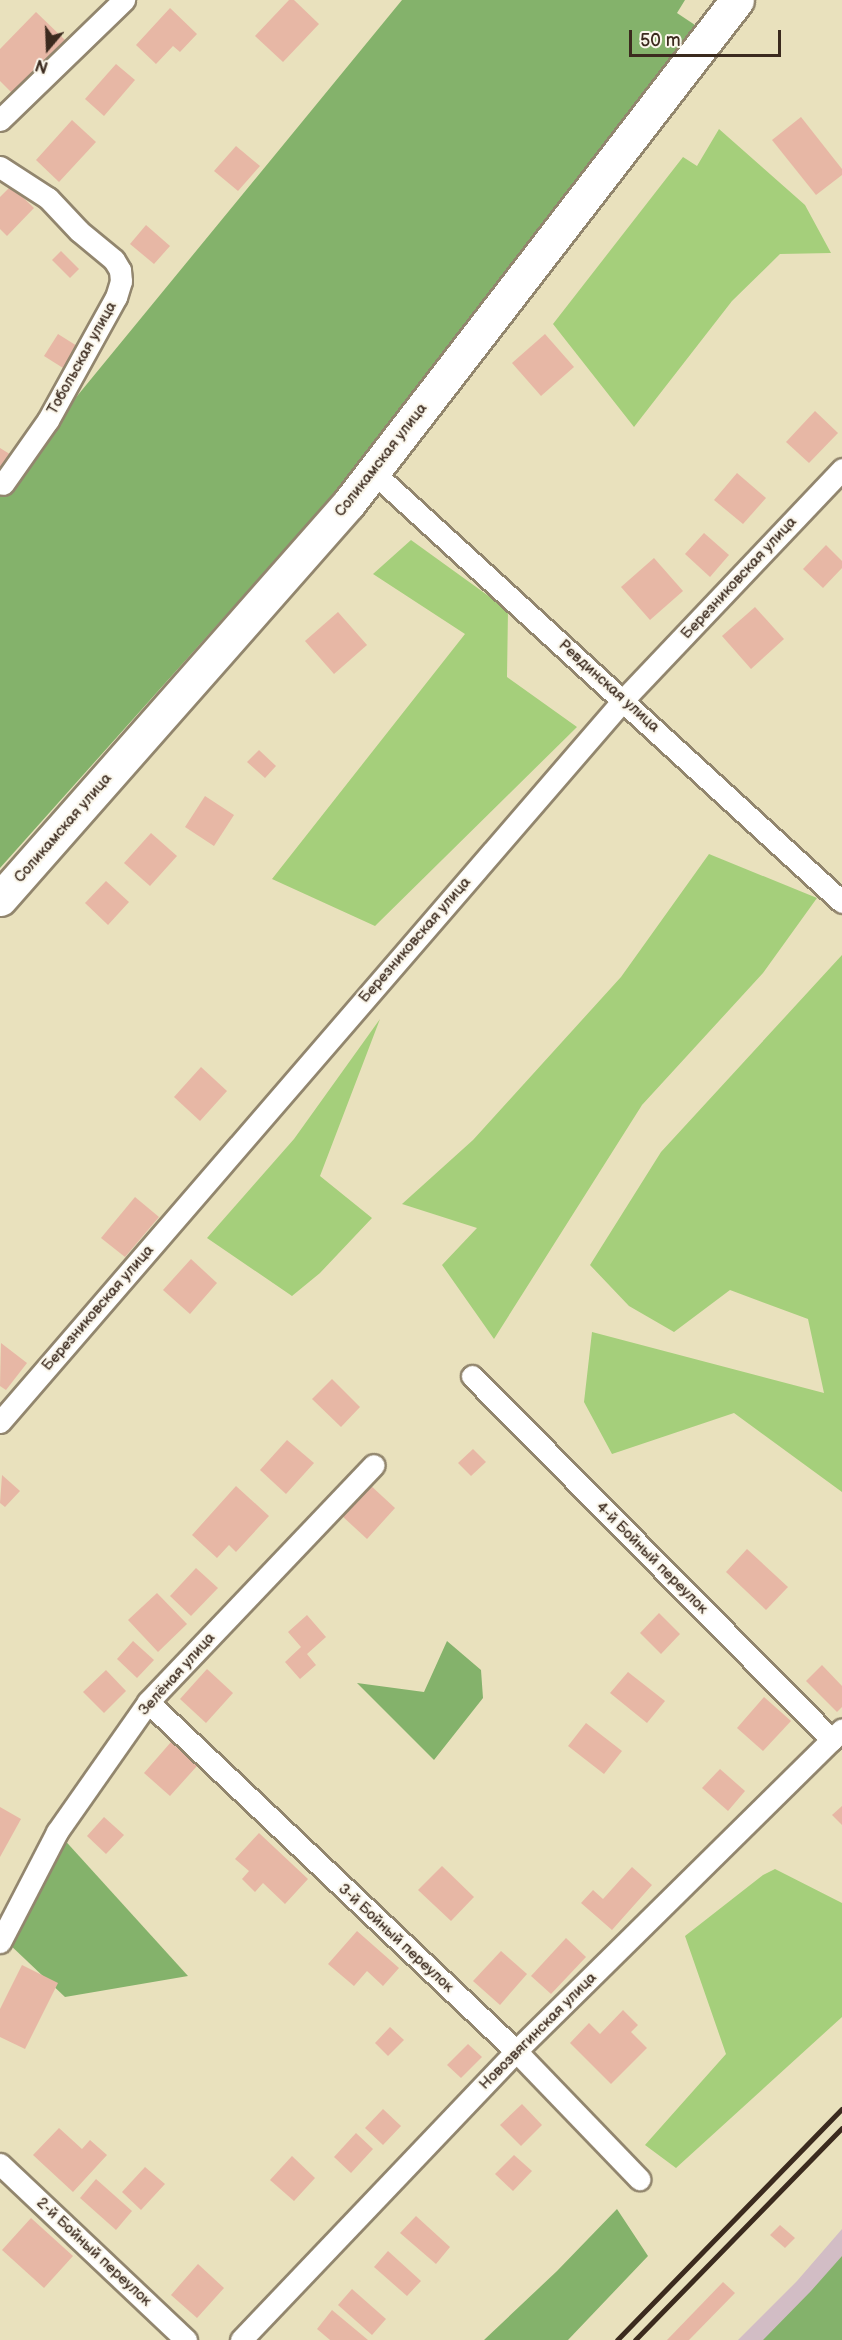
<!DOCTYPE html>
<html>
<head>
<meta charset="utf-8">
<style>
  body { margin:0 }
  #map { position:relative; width:842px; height:2340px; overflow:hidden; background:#e9e1bd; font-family:"Balsamiq Sans",sans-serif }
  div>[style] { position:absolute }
  .industrial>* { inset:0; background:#d2bdc5 }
  .green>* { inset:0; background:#a5cf7b }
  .forest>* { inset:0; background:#84b26b }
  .building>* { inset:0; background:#e7b7a5 }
  .roads { filter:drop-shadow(2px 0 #92866e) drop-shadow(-2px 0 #92866e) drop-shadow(0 2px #92866e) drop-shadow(0 -2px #92866e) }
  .minor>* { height:21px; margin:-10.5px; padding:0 10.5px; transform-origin:10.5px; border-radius:10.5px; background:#fff }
  .primary>* { height:33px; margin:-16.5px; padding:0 16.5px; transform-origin:16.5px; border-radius:16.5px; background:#fff }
  .rail>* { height:4.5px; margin:-2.25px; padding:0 2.25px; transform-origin:2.25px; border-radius:2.25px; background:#3b2a1e }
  span { translate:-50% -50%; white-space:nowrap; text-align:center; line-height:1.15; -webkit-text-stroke:4.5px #fbf7ec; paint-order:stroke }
  .street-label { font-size:15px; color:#3b2a1e }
  .north { position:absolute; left:18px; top:18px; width:60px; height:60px; -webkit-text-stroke:4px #fbf7ec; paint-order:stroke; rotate:199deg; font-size:16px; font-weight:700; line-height:24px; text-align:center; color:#3b2a1e }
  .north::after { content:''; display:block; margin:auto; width:21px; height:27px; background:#3b2a1e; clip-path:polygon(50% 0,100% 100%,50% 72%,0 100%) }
  .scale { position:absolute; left:629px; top:30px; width:152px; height:27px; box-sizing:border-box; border:3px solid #3b2a1e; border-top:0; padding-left:8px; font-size:18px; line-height:21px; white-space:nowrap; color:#3b2a1e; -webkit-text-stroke:4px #fbf7ec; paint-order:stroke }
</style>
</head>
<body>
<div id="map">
  <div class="industrial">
    <div style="clip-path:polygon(842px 2229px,842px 2340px,738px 2340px,797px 2281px)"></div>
  </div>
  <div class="green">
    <div style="clip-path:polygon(719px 129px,805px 205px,831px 253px,780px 254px,732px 301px,634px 427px,553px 324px,683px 157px,697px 166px)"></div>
    <div style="clip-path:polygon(411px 540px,508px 610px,507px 677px,577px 727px,375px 926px,272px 879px,465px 634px,373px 574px)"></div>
    <div style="clip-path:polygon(709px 854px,817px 898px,763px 973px,642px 1105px,494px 1339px,442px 1265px,477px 1228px,402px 1204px,473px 1140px,621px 977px)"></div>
    <div style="clip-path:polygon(842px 955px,842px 1492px,734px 1413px,612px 1454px,584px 1402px,592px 1332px,824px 1393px,808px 1319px,730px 1290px,674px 1332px,629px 1306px,590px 1265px,661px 1152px)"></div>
    <div style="clip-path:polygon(380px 1019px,320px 1176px,372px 1218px,320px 1273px,292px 1296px,207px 1238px,294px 1139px)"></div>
    <div style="clip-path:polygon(775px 1869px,842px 1903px,842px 2017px,676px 2168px,645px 2145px,726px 2054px,685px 1936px,763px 1875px)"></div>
  </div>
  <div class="forest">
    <div style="clip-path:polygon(402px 0,685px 0,677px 13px,701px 29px,360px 465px,0 868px,0 490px)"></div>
    <div style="clip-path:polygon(447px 1641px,481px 1670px,483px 1698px,434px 1760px,357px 1683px,424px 1692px)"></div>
    <div style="clip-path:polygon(60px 1835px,188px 1976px,65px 1997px,7px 1942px)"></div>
    <div style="clip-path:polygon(617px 2209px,648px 2256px,568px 2340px,484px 2340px,557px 2271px)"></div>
    <div style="clip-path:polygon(842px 2256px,842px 2340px,763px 2340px,811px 2291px)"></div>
  </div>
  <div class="building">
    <div style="clip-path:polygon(289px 0,294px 0,319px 24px,283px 62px,255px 36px)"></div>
    <div style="clip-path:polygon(170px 8px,197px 34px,180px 52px,173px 46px,156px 64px,136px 45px)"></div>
    <div style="clip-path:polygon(36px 12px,65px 40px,12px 93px,0 81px,0 49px)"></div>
    <div style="clip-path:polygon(116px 64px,135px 80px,104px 116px,85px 99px)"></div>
    <div style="clip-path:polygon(801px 117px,842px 169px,842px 175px,816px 195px,772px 140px)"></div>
    <div style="clip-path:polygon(72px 120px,96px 142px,59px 182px,36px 160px)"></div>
    <div style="clip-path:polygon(236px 146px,260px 166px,238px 191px,214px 171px)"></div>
    <div style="clip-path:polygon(11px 186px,34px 208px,7px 236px,0 229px,0 197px)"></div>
    <div style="clip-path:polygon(146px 225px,170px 246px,154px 264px,130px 244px)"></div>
    <div style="clip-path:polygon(61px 251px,79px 269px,70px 278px,52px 260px)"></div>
    <div style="clip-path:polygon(58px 334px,85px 351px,71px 373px,44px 356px)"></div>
    <div style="clip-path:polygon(545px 334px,574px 367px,541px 396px,512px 363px)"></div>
    <div style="clip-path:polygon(815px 411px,838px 433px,809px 463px,786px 442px)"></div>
    <div style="clip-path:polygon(0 448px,13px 456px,0 478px)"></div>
    <div style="clip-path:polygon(737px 473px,766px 498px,743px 524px,714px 500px)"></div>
    <div style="clip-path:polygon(704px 533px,729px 555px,710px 577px,685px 554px)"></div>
    <div style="clip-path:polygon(826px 545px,842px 561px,842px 568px,823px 588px,803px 569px)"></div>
    <div style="clip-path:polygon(654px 558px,683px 591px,650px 620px,621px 587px)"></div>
    <div style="clip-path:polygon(755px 607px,784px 639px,751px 669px,722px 636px)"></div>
    <div style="clip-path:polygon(338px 612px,367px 645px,334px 674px,305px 641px)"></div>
    <div style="clip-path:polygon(259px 750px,276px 766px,265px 778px,247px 762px)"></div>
    <div style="clip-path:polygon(205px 796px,234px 815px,214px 846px,185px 827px)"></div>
    <div style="clip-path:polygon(151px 833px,177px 856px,150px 886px,124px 863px)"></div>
    <div style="clip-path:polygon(106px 881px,129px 902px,108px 925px,85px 903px)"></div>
    <div style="clip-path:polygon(201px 1067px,227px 1091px,200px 1121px,174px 1097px)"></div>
    <div style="clip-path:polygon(135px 1197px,159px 1217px,125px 1257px,101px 1238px)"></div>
    <div style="clip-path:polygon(191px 1259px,217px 1283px,190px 1314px,163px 1290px)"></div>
    <div style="clip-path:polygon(1px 1343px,27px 1363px,6px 1390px,0 1386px)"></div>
    <div style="clip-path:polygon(332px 1379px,360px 1407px,341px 1427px,312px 1399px)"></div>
    <div style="clip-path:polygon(287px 1440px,314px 1463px,286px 1494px,260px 1470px)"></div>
    <div style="clip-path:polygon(473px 1449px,486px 1462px,471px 1476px,458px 1463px)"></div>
    <div style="clip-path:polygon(2px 1475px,20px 1491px,5px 1507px,0 1503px)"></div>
    <div style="clip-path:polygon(369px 1484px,395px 1508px,367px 1539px,341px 1515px)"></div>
    <div style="clip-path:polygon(236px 1486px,269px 1516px,236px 1552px,229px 1545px,217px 1558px,192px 1535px)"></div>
    <div style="clip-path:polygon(747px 1549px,788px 1587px,766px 1610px,726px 1572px)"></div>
    <div style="clip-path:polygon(196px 1568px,218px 1588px,191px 1616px,170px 1596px)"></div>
    <div style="clip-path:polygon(157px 1593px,187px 1624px,158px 1652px,128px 1620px)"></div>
    <div style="clip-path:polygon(659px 1613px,680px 1634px,661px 1654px,640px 1633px)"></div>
    <div style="clip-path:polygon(307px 1615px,326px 1637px,307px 1654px,316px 1665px,300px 1679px,285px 1662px,301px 1647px,288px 1632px)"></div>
    <div style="clip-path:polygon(133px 1641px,154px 1660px,137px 1678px,117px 1659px)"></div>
    <div style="clip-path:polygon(822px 1665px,842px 1686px,842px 1707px,837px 1712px,806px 1681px)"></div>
    <div style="clip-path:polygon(207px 1669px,233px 1693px,206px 1723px,180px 1699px)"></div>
    <div style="clip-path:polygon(106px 1670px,126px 1691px,104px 1713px,83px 1692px)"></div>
    <div style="clip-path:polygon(628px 1672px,665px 1701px,647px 1723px,610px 1693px)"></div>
    <div style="clip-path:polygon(764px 1697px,791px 1721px,763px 1751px,737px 1728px)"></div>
    <div style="clip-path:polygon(586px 1723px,622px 1751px,604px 1774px,568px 1746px)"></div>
    <div style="clip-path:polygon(171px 1742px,197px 1766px,170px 1796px,144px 1773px)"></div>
    <div style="clip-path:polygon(720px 1769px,745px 1791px,728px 1811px,702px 1788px)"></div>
    <div style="clip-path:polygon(842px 1806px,842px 1825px,832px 1815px)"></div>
    <div style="clip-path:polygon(0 1807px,21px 1819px,0 1857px)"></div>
    <div style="clip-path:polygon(104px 1817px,124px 1835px,106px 1854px,87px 1836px)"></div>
    <div style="clip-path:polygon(259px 1833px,308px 1879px,285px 1904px,263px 1883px,255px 1892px,242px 1879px,249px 1871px,235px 1859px)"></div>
    <div style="clip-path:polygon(442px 1866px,474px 1897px,451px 1921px,418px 1890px)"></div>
    <div style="clip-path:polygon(632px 1867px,652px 1885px,612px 1930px,581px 1903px,593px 1890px,603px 1899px)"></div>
    <div style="clip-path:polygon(357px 1931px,399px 1968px,383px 1986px,367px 1971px,354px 1986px,328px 1964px)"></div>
    <div style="clip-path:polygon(566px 1938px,586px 1957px,551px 1994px,531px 1976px)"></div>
    <div style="clip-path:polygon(501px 1951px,527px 1974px,500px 2005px,473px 1981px)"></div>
    <div style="clip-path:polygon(22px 1965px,58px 1983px,25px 2049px,0 2037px,0 2009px)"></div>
    <div style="clip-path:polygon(623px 2010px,638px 2025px,631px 2032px,647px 2048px,611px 2084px,570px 2043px,589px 2023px,600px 2034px)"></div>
    <div style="clip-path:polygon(390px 2027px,404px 2040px,388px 2056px,375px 2043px)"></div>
    <div style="clip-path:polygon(468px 2044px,482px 2057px,461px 2078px,447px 2065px)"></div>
    <div style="clip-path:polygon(522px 2104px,542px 2125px,521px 2146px,500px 2125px)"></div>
    <div style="clip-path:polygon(383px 2109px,401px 2126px,383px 2145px,365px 2128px)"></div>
    <div style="clip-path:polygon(59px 2128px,82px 2149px,90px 2140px,107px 2155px,73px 2192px,33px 2155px)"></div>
    <div style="clip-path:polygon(356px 2133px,373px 2149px,351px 2173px,334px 2157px)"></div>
    <div style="clip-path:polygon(514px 2155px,532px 2171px,513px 2191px,495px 2174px)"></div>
    <div style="clip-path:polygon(292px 2156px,315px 2178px,294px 2201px,270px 2180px)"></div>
    <div style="clip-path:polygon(145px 2167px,165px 2184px,141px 2210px,122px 2192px)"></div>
    <div style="clip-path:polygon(96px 2179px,132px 2211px,116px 2230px,80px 2198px)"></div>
    <div style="clip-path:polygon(416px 2216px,450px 2247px,436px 2264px,400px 2233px)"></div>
    <div style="clip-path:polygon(31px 2218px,73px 2256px,44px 2288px,2px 2250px)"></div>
    <div style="clip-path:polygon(780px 2225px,795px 2238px,785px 2248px,770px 2235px)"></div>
    <div style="clip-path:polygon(388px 2251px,421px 2281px,407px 2296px,374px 2267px)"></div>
    <div style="clip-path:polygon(198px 2264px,224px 2288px,197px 2318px,171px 2295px)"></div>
    <div style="clip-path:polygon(723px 2282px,735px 2293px,689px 2340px,667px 2340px)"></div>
    <div style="clip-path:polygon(352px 2289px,386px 2319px,372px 2335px,338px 2305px)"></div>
    <div style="clip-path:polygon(332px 2310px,368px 2340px,330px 2340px,317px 2329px)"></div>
  </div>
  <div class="roads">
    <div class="minor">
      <div style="left:0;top:120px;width:173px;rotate:-44.1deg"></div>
      <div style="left:0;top:167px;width:57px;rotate:32.9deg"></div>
      <div style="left:48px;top:198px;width:45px;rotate:46.8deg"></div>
      <div style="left:79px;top:231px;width:45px;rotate:39.6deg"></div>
      <div style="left:114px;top:260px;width:12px;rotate:59deg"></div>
      <div style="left:120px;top:270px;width:11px;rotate:85deg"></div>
      <div style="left:121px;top:281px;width:17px;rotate:107deg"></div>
      <div style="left:116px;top:297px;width:141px;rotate:118.9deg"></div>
      <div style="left:48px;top:420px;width:78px;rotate:125.1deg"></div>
      <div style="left:373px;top:472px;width:636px;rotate:42.52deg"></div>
      <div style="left:472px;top:1376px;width:512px;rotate:45.32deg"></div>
      <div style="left:0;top:1422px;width:955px;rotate:-49.2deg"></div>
      <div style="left:624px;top:699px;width:317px;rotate:-46.5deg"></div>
      <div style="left:148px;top:1702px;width:507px;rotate:43.48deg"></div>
      <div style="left:516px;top:2051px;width:178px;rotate:46.1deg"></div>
      <div style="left:0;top:1942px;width:124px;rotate:-62.6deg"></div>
      <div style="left:57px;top:1832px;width:159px;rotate:-55deg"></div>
      <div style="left:148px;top:1702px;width:327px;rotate:-46.4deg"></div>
      <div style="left:0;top:2164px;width:256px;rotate:43.4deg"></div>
      <div style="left:241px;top:2340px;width:399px;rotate:-46.4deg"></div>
      <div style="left:516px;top:2051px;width:458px;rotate:-44.6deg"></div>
    </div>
    <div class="primary">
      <div style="left:0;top:899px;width:528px;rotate:-48.61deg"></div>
      <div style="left:349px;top:503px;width:635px;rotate:-52.35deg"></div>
    </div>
  </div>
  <div class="rail">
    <div style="left:617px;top:2340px;width:322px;rotate:-45.8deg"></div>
    <div style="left:635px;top:2340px;width:296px;rotate:-45.7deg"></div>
  </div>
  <div class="street-label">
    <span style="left:82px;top:358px;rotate:-61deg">Тобольская улица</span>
    <span style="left:381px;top:460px;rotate:-52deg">Соликамская улица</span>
    <span style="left:739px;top:578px;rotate:-47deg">Березниковская улица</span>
    <span style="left:609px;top:686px;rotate:42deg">Ревдинская улица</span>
    <span style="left:63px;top:828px;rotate:-49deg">Соликамская улица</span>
    <span style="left:415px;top:940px;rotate:-49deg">Березниковская улица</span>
    <span style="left:98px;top:1308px;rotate:-49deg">Березниковская улица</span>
    <span style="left:652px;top:1558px;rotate:45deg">4-й Бойный переулок</span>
    <span style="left:177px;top:1674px;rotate:-48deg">Зелёная улица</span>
    <span style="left:396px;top:1938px;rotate:43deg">3-й Бойный переулок</span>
    <span style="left:538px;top:2031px;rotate:-45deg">Новозвягинская улица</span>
    <span style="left:94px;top:2252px;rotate:43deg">2-й Бойный переулок</span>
  </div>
  <div class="north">N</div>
  <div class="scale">50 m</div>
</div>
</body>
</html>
